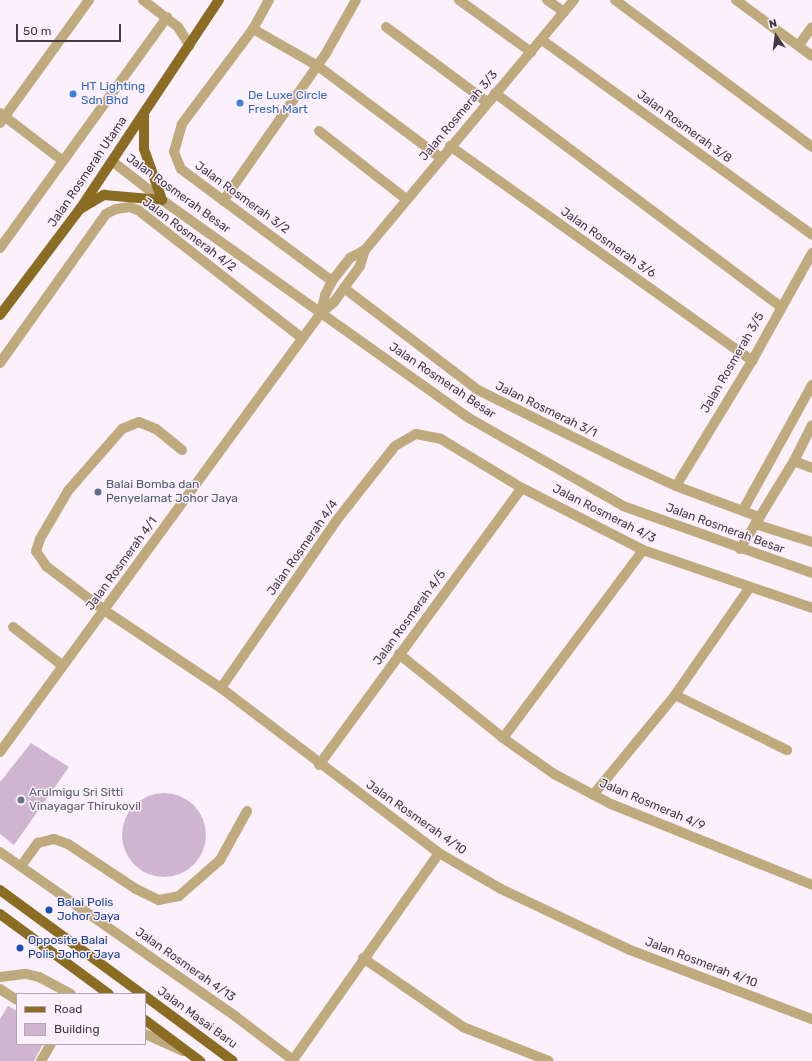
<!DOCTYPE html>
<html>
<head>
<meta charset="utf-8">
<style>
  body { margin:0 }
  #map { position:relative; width:812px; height:1061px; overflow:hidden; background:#fcf0fc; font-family:Rubik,sans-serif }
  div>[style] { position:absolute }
  .building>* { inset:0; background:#d0b5d0 }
  .round { border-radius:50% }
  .minor>* { height:10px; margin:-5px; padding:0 5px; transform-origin:5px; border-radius:5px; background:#bfaa7e }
  .major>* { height:10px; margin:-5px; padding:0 5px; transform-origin:5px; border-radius:5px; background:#8b6c23 }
  .dots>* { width:11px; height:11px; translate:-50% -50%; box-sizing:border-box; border:2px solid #fcf0fc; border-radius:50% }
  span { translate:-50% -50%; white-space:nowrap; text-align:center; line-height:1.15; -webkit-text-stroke:3px #fcf0fc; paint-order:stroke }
  .shop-label { font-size:12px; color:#366cbe }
  .left { translate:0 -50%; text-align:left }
  .street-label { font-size:12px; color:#443944 }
  .service-label { font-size:12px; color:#4e5e75 }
  .worship-label { font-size:12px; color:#5b616d }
  .transit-label { font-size:12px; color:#164399 }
  .legend { position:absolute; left:16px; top:993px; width:130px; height:52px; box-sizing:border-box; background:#fcf0fc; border:1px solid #b2a7b2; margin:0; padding:5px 7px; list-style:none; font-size:12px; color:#443944 }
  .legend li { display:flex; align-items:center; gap:8px; height:20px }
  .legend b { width:20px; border:1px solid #b2a7b2 }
  .north { position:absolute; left:756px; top:16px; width:40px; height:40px; -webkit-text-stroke:3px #fcf0fc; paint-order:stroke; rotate:346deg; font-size:11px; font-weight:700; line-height:16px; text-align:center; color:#443944 }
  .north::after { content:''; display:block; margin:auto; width:14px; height:18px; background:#443944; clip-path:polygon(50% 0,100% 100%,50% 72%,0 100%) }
  .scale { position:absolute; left:16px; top:24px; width:105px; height:18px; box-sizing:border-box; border:2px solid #443944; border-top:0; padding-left:5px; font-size:12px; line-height:14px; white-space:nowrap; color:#443944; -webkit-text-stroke:3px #fcf0fc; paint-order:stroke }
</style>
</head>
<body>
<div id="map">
  <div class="building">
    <div style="clip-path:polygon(31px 743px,69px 767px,14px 845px,0 834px,0 782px)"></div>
    <div class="round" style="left:122px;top:793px;width:84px;height:84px"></div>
    <div style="clip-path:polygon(8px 1006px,17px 1011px,17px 1044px,43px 1044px,34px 1061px,0 1061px,0 1019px)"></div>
  </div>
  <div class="minor">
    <div style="left:143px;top:0;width:44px;rotate:37.6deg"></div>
    <div style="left:178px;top:27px;width:22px;rotate:58deg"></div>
    <div style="left:269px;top:0;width:33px;rotate:119deg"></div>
    <div style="left:253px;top:29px;width:119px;rotate:126.8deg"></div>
    <div style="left:182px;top:124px;width:29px;rotate:106deg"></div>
    <div style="left:174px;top:152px;width:18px;rotate:68deg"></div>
    <div style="left:181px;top:169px;width:188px;rotate:36.6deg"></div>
    <div style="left:459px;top:0;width:89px;rotate:35.8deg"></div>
    <div style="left:547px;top:0;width:21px;rotate:35deg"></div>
    <div style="left:615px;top:0;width:246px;rotate:36.7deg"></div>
    <div style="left:736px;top:0;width:94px;rotate:36.4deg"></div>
    <div style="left:386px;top:27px;width:126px;rotate:36.6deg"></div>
    <div style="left:253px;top:29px;width:75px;rotate:29.6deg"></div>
    <div style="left:318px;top:66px;width:154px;rotate:36.8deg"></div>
    <div style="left:542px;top:40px;width:333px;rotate:35.8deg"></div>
    <div style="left:799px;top:45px;width:22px;rotate:-54deg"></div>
    <div style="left:495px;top:93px;width:357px;rotate:36.8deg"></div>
    <div style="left:0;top:113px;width:79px;rotate:37.3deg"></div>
    <div style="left:0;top:123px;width:152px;rotate:-54.1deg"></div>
    <div style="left:319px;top:131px;width:110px;rotate:38deg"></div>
    <div style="left:450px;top:146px;width:371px;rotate:35.4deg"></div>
    <div style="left:112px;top:161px;width:63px;rotate:38deg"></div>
    <div style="left:162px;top:200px;width:377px;rotate:35.4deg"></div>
    <div style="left:469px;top:418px;width:177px;rotate:29.7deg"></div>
    <div style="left:623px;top:506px;width:201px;rotate:19.5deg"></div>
    <div style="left:223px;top:201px;width:178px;rotate:-55.1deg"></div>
    <div style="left:325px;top:55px;width:63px;rotate:-60.6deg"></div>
    <div style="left:0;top:248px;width:285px;rotate:-54.1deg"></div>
    <div style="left:344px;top:288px;width:168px;rotate:37.3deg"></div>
    <div style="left:478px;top:390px;width:165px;rotate:26.3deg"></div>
    <div style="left:626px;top:463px;width:55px;rotate:24.7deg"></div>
    <div style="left:676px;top:486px;width:89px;rotate:20.5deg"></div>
    <div style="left:321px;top:313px;width:18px;rotate:-77deg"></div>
    <div style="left:325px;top:295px;width:16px;rotate:-63deg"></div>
    <div style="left:332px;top:281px;width:29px;rotate:-52deg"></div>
    <div style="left:350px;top:258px;width:17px;rotate:-28deg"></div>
    <div style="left:365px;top:250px;width:326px;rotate:-50.1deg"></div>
    <div style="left:0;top:363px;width:183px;rotate:-54.6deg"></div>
    <div style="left:106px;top:214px;width:11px;rotate:-27deg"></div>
    <div style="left:116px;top:209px;width:14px;rotate:-8deg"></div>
    <div style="left:130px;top:207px;width:9px;rotate:21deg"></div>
    <div style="left:138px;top:210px;width:208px;rotate:38deg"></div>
    <div style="left:182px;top:450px;width:33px;rotate:-141deg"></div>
    <div style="left:156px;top:429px;width:18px;rotate:-158deg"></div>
    <div style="left:139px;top:422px;width:18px;rotate:158deg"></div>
    <div style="left:122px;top:429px;width:82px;rotate:131.1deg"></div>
    <div style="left:68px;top:491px;width:56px;rotate:120.3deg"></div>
    <div style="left:40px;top:539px;width:13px;rotate:108deg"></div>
    <div style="left:36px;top:551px;width:18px;rotate:56deg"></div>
    <div style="left:46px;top:566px;width:73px;rotate:37.2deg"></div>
    <div style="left:104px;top:610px;width:141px;rotate:33.7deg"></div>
    <div style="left:221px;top:688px;width:273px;rotate:37.1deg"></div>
    <div style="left:439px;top:853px;width:72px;rotate:30.1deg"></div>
    <div style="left:501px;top:889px;width:143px;rotate:25.3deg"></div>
    <div style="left:630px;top:950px;width:195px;rotate:20.8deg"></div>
    <div style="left:794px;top:461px;width:19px;rotate:21deg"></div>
    <div style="left:676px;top:486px;width:146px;rotate:-58.7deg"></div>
    <div style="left:752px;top:361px;width:124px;rotate:-60.9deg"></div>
    <div style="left:743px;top:510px;width:143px;rotate:-61.1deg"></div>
    <div style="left:755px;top:524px;width:60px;rotate:17.5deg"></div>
    <div style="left:740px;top:549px;width:103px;rotate:-58.5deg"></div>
    <div style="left:794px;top:461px;width:40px;rotate:-63.4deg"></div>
    <div style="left:13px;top:627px;width:63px;rotate:38deg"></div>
    <div style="left:399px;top:654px;width:134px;rotate:38.9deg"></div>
    <div style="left:503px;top:738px;width:62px;rotate:35.2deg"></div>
    <div style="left:554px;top:774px;width:64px;rotate:27.8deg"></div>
    <div style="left:611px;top:804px;width:217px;rotate:21.9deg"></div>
    <div style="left:221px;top:688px;width:203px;rotate:-55.4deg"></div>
    <div style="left:336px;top:521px;width:95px;rotate:-51.8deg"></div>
    <div style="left:395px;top:446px;width:24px;rotate:-30deg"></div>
    <div style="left:416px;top:434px;width:25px;rotate:11deg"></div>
    <div style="left:441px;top:439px;width:95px;rotate:31.2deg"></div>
    <div style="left:522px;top:488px;width:136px;rotate:27.1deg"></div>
    <div style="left:643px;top:550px;width:179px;rotate:18.9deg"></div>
    <div style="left:675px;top:695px;width:125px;rotate:26.2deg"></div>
    <div style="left:503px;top:738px;width:234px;rotate:-53.3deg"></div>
    <div style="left:0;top:752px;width:544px;rotate:-53.83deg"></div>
    <div style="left:321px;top:313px;width:17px;rotate:-40deg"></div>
    <div style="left:334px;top:302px;width:44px;rotate:-54.2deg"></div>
    <div style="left:360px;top:266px;width:17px;rotate:-73deg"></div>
    <div style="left:319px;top:765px;width:343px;rotate:-53.8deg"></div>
    <div style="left:593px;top:795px;width:129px;rotate:-50.6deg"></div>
    <div style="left:675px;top:695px;width:131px;rotate:-55.2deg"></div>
    <div style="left:0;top:852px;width:287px;rotate:34.9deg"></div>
    <div style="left:235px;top:1016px;width:74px;rotate:37.3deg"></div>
    <div style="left:21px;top:866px;width:29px;rotate:-54deg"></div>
    <div style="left:38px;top:843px;width:16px;rotate:-14deg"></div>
    <div style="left:54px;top:839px;width:15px;rotate:20deg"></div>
    <div style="left:68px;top:844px;width:82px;rotate:33.5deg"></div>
    <div style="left:136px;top:889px;width:25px;rotate:26deg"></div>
    <div style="left:159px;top:900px;width:20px;rotate:-11deg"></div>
    <div style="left:179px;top:896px;width:55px;rotate:-41.3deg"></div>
    <div style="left:220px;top:860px;width:56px;rotate:-61.1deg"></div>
    <div style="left:363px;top:958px;width:121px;rotate:34.6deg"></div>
    <div style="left:463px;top:1027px;width:92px;rotate:21.6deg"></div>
    <div style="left:0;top:977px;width:26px;rotate:-7deg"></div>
    <div style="left:26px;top:974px;width:13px;rotate:13deg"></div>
    <div style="left:39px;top:977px;width:36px;rotate:28deg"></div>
    <div style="left:0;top:989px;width:20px;rotate:33deg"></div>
    <div style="left:145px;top:1034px;width:42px;rotate:24.1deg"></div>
    <div style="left:293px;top:1060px;width:253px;rotate:-54.8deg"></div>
    <div style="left:41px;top:1061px;width:20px;rotate:-60deg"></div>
  </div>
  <div class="major">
    <div style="left:82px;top:208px;width:26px;rotate:-31deg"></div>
    <div style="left:104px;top:195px;width:58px;rotate:4.9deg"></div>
    <div style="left:162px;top:200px;width:54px;rotate:-109.4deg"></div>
    <div style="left:144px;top:149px;width:36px;rotate:-90deg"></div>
    <div style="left:0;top:315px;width:133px;rotate:-53deg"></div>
    <div style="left:80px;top:209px;width:251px;rotate:-56.4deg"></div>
    <div style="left:0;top:890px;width:176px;rotate:36.2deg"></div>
    <div style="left:0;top:914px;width:135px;rotate:36.3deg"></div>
    <div style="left:145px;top:996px;width:109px;rotate:36.5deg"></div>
    <div style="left:145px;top:1020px;width:69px;rotate:36.7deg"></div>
  </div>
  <div class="dots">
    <div style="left:73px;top:94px;background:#3f7fe0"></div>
    <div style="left:240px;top:103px;background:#3f7fe0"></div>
    <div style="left:98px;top:492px;background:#5c6f8a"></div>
    <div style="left:21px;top:800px;background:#6b7280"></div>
    <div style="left:49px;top:910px;background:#1a4fb4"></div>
    <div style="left:20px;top:948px;background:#1a4fb4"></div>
  </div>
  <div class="shop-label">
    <span class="left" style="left:81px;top:94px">HT Lighting<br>Sdn Bhd</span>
    <span class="left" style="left:248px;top:103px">De Luxe Circle<br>Fresh Mart</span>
  </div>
  <div class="street-label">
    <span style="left:459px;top:116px;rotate:-50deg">Jalan Rosmerah 3/3</span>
    <span style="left:684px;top:127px;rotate:36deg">Jalan Rosmerah 3/8</span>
    <span style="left:88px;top:172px;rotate:-56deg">Jalan Rosmerah Utama</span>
    <span style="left:178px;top:194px;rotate:36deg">Jalan Rosmerah Besar</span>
    <span style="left:242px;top:198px;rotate:36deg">Jalan Rosmerah 3/2</span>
    <span style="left:189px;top:235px;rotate:37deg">Jalan Rosmerah 4/2</span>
    <span style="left:608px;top:243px;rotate:35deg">Jalan Rosmerah 3/6</span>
    <span style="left:733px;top:363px;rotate:-60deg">Jalan Rosmerah 3/5</span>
    <span style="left:442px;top:381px;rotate:34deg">Jalan Rosmerah Besar</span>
    <span style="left:546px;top:410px;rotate:26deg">Jalan Rosmerah 3/1</span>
    <span style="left:604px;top:514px;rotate:27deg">Jalan Rosmerah 4/3</span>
    <span style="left:725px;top:529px;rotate:20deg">Jalan Rosmerah Besar</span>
    <span style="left:303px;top:548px;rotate:-55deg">Jalan Rosmerah 4/4</span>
    <span style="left:122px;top:564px;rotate:-54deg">Jalan Rosmerah 4/1</span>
    <span style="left:410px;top:618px;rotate:-54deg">Jalan Rosmerah 4/5</span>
    <span style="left:652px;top:805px;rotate:23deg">Jalan Rosmerah 4/9</span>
    <span style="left:416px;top:818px;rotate:35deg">Jalan Rosmerah 4/10</span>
    <span style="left:701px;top:963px;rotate:21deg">Jalan Rosmerah 4/10</span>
    <span style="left:185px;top:965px;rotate:35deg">Jalan Rosmerah 4/13</span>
    <span style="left:197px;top:1018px;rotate:36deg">Jalan Masai Baru</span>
  </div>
  <div class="service-label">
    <span class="left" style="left:106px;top:492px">Balai Bomba dan<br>Penyelamat Johor Jaya</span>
  </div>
  <div class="worship-label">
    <span class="left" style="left:29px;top:800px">Arulmigu Sri Sitti<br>Vinayagar Thirukovil</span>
  </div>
  <div class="transit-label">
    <span class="left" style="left:57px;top:910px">Balai Polis<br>Johor Jaya</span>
    <span class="left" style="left:28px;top:948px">Opposite Balai<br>Polis Johor Jaya</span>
  </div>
  <ul class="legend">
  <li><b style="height:5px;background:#8b6c23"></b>Road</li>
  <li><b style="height:11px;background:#d0b5d0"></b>Building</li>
  </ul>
  <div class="north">N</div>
  <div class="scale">50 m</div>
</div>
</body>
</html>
